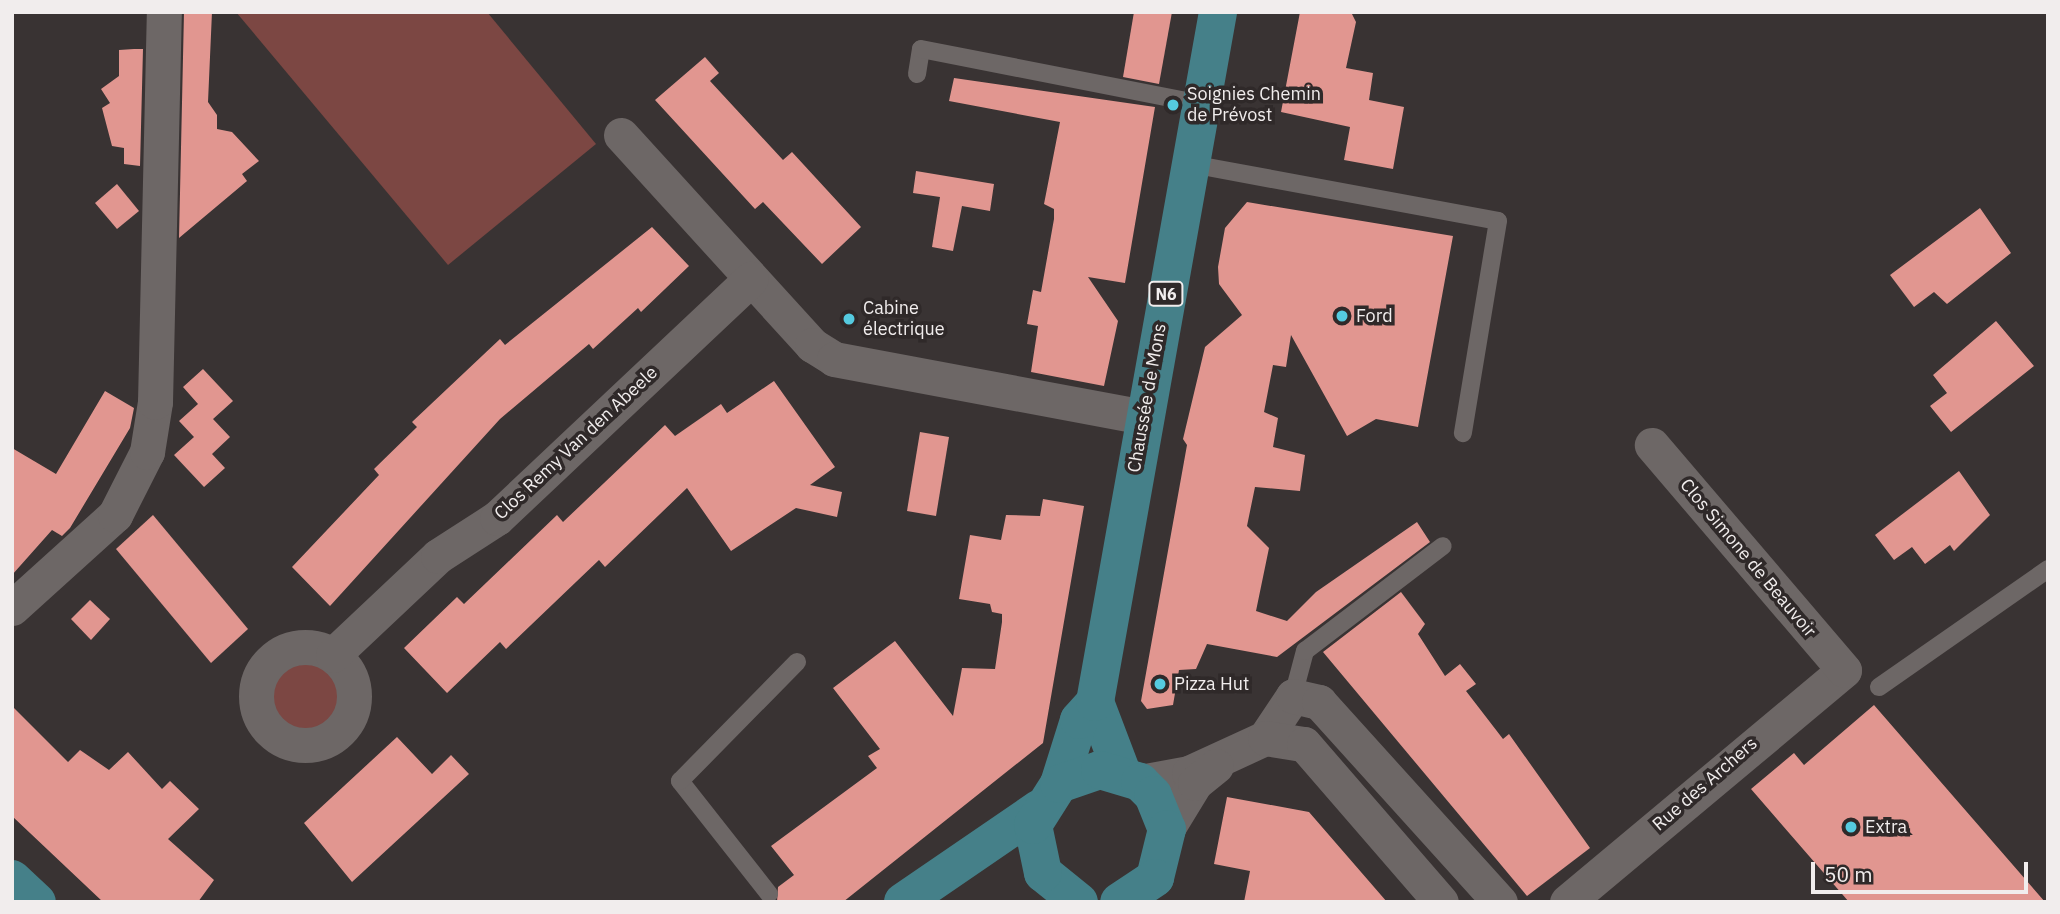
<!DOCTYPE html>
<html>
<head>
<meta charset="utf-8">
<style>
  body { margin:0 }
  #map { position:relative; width:2060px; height:914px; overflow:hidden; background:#393333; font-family:"IBM Plex Sans",sans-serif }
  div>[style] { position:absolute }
  .green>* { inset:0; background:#7c4743 }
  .round { border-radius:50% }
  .building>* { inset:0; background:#e19690 }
  .service>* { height:18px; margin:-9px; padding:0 9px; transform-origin:9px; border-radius:9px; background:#6d6766 }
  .minor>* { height:35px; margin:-17.5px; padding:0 17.5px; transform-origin:17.5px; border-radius:17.5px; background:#6d6766 }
  .minor>.ring { margin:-17.5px; padding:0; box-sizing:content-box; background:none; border:35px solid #6d6766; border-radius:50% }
  .primary>* { height:38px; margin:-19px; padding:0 19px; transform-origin:19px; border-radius:19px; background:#458089 }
  .dots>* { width:19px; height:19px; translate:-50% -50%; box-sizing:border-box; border:4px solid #2f2929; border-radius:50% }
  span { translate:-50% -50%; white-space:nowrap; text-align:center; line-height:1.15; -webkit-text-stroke:7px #2f2929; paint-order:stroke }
  .shield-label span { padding:2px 5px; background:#2f2929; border:2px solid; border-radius:5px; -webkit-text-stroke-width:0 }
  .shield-label { font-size:16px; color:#f1eded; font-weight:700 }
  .poi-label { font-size:18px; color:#f1eded }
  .left { translate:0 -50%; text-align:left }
  .street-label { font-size:18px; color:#f1eded }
  .frame { position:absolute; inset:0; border:14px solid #f1eded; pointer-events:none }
  .scale { position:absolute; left:1811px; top:862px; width:217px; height:32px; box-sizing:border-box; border:4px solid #f1eded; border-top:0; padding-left:9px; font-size:21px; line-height:24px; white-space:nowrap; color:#f1eded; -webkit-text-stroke:5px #2f2929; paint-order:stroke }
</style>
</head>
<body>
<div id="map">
  <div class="green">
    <div style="clip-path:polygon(236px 12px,487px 12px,596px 144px,448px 265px)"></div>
    <div class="round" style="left:263px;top:655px;width:82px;height:82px"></div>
  </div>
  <div class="building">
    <div style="clip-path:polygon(184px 12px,212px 12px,208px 102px,217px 115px,217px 129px,232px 132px,259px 161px,242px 174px,247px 181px,179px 238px)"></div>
    <div style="clip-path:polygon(1134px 12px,1172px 12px,1159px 84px,1123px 77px)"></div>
    <div style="clip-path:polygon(1300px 12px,1351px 12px,1356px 22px,1346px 68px,1373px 73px,1369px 100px,1404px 107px,1393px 169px,1344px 160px,1350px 127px,1281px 112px)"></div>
    <div style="clip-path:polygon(134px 49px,143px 49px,140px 166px,124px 164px,124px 148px,112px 146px,102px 108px,110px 103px,101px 89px,119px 76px,119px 50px)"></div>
    <div style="clip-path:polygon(705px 57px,719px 73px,710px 81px,783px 160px,792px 152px,861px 227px,822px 264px,763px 202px,755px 209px,655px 100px)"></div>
    <div style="clip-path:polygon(954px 78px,1155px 107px,1125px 283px,1088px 277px,1118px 321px,1104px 386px,1031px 372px,1038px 326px,1027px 324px,1033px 290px,1041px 292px,1054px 219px,1054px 209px,1044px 204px,1060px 122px,949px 101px)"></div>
    <div style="clip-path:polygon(916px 171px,994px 184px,990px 211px,962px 206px,953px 251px,932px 247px,940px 197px,913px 193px)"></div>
    <div style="clip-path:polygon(117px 184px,139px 211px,117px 229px,95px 203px)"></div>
    <div style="clip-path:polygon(1247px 202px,1453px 236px,1418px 427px,1376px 419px,1347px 436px,1291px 335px,1286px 367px,1273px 365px,1264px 412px,1278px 418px,1273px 447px,1305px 455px,1300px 491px,1255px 487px,1247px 526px,1269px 548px,1256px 611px,1287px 621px,1316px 592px,1417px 522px,1430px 542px,1277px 657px,1207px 644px,1196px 669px,1179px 670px,1173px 705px,1147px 709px,1141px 701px,1187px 445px,1183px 439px,1205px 347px,1242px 315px,1219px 284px,1218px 267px,1225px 228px)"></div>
    <div style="clip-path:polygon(1980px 208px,2011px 253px,1947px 304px,1934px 292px,1914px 307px,1890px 275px)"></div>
    <div style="clip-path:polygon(652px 227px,689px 266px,641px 312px,638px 308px,593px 349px,589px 344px,500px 419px,330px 606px,292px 567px,379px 475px,374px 469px,417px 427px,412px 422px,500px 339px,505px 345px)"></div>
    <div style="clip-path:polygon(1996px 321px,2034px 366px,1951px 432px,1930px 406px,1947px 393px,1933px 375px)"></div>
    <div style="clip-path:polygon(203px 369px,233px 401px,213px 419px,230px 437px,212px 454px,225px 468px,204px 487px,174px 455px,194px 437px,179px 421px,198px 404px,183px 387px)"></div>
    <div style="clip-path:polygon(774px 381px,835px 467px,810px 485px,842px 492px,837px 517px,796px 508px,731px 551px,687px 488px,605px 567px,599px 560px,506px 649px,500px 642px,447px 693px,404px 648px,457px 597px,464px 604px,557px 515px,563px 522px,665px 425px,675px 436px,721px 404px,727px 413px)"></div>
    <div style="clip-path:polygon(105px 391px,134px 408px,130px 428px,70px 528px,62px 536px,52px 530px,12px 575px,12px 448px,56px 474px)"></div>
    <div style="clip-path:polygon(920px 432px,949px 437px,936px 516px,907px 511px)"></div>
    <div style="clip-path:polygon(1959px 471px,1990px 515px,1954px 551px,1950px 545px,1925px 564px,1912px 547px,1894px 560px,1875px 535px)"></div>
    <div style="clip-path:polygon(1043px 499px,1084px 506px,1043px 743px,843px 902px,777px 902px,778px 887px,794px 875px,771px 846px,877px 768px,868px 756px,880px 749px,833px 688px,895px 641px,953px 716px,962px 668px,995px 669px,1002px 622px,1002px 614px,992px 612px,990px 604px,959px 599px,970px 535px,1001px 540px,1006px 515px,1040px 516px)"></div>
    <div style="clip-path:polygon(153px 515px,248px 629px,211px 663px,116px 549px)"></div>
    <div style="clip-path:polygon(1401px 592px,1425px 624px,1418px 634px,1445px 676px,1460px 664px,1476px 684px,1466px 691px,1503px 739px,1509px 734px,1590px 848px,1527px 896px,1323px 652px)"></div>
    <div style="clip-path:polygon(90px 600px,110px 619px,91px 640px,71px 619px)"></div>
    <div style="clip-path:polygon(1874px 705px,2045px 902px,1849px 902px,1751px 789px,1794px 753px,1804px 765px)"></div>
    <div style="clip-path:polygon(12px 706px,68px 762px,80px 750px,109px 770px,128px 752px,162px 789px,170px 781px,199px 809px,168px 839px,214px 880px,198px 902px,103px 902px,12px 816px)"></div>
    <div style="clip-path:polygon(397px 737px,432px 774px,451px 755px,469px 774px,352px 882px,304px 823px)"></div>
    <div style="clip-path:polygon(1227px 797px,1309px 812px,1387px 902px,1244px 902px,1250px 871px,1214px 864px)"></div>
  </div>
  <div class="service">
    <div style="left:917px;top:74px;width:25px;rotate:-81deg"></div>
    <div style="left:921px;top:49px;width:285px;rotate:11.1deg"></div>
    <div style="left:1191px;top:164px;width:312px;rotate:10.5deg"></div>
    <div style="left:1498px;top:221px;width:215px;rotate:99.4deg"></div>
    <div style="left:1879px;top:687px;width:206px;rotate:-34.9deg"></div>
    <div style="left:1293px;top:696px;width:47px;rotate:-75.1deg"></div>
    <div style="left:1305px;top:651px;width:173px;rotate:-37.3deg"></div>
    <div style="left:769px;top:894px;width:144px;rotate:-128.2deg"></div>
    <div style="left:680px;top:781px;width:167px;rotate:-45.5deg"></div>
  </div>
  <div class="minor">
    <div style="left:621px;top:135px;width:284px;rotate:47.7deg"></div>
    <div style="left:812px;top:345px;width:26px;rotate:32deg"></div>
    <div style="left:834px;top:359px;width:314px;rotate:10.6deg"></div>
    <div style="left:12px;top:608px;width:139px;rotate:-42.1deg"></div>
    <div style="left:115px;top:515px;width:71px;rotate:-63.1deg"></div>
    <div style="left:147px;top:452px;width:51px;rotate:-80.9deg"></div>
    <div style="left:155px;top:402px;width:390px;rotate:-88.7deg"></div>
    <div class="ring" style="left:256px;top:647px;width:63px;height:63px"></div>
    <div style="left:333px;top:655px;width:144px;rotate:-43.3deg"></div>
    <div style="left:438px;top:556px;width:70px;rotate:-32.8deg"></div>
    <div style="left:497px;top:518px;width:349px;rotate:-43.3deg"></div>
    <div style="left:1265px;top:738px;width:50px;rotate:-56.3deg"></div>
    <div style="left:1293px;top:696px;width:27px;rotate:13deg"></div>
    <div style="left:1319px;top:702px;width:270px;rotate:47.9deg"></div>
    <div style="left:1140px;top:782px;width:50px;rotate:-10.4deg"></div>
    <div style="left:1189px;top:773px;width:84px;rotate:-24.7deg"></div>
    <div style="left:1265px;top:738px;width:39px;rotate:9deg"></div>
    <div style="left:1304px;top:744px;width:209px;rotate:49.1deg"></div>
    <div style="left:1167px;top:829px;width:54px;rotate:-58.7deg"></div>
    <div style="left:1195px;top:783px;width:27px;rotate:-39deg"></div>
    <div style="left:1567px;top:902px;width:361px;rotate:-39.9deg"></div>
    <div style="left:1844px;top:670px;width:296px;rotate:-130.5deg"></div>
  </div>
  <div class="primary">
    <div style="left:1095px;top:702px;width:76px;rotate:69.2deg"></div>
    <div style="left:1059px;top:784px;width:67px;rotate:-72.6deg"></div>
    <div style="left:1079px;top:720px;width:24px;rotate:-48deg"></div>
    <div style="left:1095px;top:702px;width:701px;rotate:-79.89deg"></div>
    <div style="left:12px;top:879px;width:34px;rotate:43deg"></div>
    <div style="left:903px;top:902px;width:165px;rotate:-34.4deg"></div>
    <div style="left:1079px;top:902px;width:46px;rotate:-141.1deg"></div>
    <div style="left:1043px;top:873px;width:49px;rotate:-101.8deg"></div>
    <div style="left:1033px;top:825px;width:49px;rotate:-57.6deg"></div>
    <div style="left:1059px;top:784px;width:43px;rotate:-18.9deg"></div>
    <div style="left:1100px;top:770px;width:42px;rotate:16.7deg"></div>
    <div style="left:1140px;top:782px;width:18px;rotate:45deg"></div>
    <div style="left:1153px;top:795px;width:37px;rotate:68deg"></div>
    <div style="left:1167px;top:829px;width:50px;rotate:103.8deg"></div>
    <div style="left:1155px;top:878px;width:43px;rotate:146.3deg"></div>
  </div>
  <div class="dots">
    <div style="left:1173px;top:105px;background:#55cadf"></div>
    <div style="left:1342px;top:316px;background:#55cadf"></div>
    <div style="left:849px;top:319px;background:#55cadf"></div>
    <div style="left:1160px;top:684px;background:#55cadf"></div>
    <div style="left:1851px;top:827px;background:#55cadf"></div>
  </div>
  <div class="shield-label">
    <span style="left:1166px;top:294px">N6</span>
  </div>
  <div class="poi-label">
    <span class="left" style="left:1187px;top:105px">Soignies Chemin<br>de Prévost</span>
    <span class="left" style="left:863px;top:319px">Cabine<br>électrique</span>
    <span class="left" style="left:1356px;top:316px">Ford</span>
    <span class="left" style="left:1174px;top:684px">Pizza Hut</span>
    <span class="left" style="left:1865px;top:827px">Extra</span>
  </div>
  <div class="street-label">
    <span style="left:1147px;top:398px;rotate:-80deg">Chaussée de Mons</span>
    <span style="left:576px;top:443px;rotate:-43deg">Clos Remy Van den Abeele</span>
    <span style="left:1748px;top:558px;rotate:50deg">Clos Simone de Beauvoir</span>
    <span style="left:1705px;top:784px;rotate:-41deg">Rue des Archers</span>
  </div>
  <div class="frame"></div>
  <div class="scale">50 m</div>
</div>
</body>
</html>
